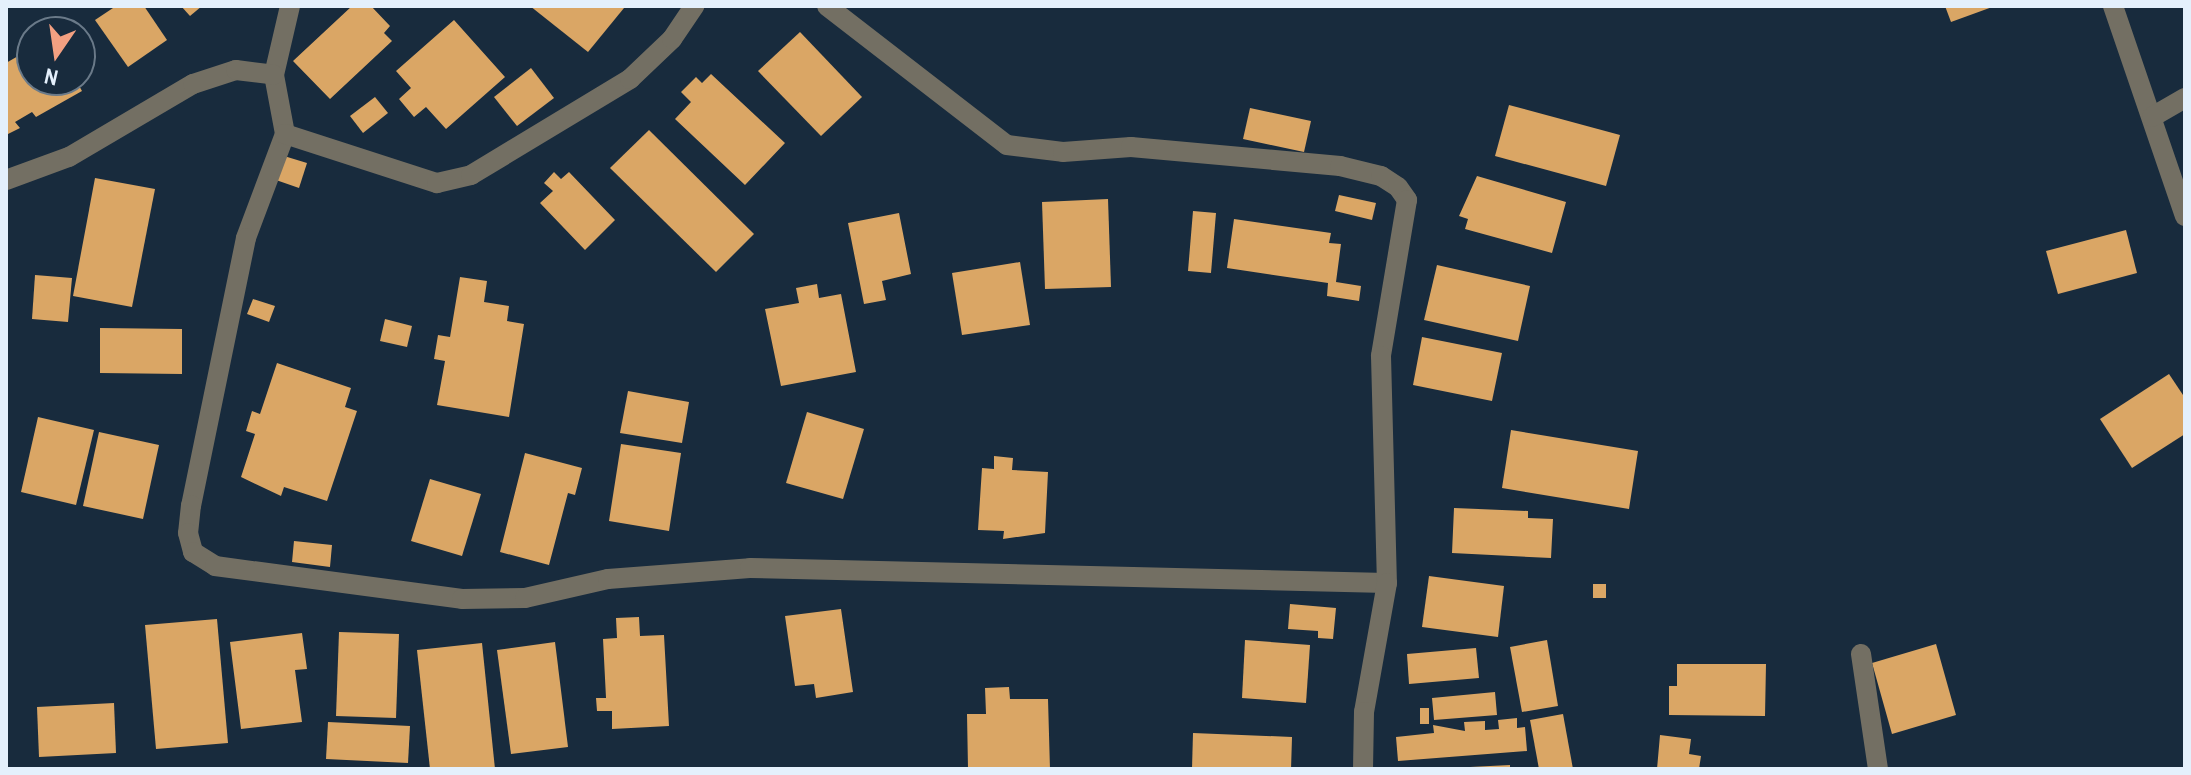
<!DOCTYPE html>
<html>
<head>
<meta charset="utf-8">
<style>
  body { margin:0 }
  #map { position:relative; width:2191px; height:775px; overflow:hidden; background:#182b3d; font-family:"Archivo Narrow",sans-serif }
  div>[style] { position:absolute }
  .building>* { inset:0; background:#daa665 }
  .street>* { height:20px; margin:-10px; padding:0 10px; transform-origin:10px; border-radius:10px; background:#736f63 }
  span { translate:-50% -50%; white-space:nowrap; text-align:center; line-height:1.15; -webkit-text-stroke:8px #182b3d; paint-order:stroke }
  .frame { position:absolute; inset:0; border:8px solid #e4f0fc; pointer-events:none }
  .north { position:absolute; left:16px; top:16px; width:80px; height:80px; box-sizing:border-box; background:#182b3d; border:2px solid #6a7a89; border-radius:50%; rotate:193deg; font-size:22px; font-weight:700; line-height:32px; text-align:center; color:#e4f0fc }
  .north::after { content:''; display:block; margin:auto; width:28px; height:36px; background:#f3a081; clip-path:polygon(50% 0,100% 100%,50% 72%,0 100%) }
</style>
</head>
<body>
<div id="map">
  <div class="building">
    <div style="clip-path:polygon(116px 6px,144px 6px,167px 40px,128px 67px,95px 20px)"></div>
    <div style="clip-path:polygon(181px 6px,202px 6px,190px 16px)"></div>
    <div style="clip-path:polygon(352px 6px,371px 6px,390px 26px,384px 33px,392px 41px,330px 99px,293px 61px)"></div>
    <div style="clip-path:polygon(530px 6px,622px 6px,624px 8px,588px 52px)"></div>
    <div style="clip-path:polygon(1945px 6px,1995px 6px,1951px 22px)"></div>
    <div style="clip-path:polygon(454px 20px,505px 77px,446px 129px,426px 107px,414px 117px,399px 99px,411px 88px,396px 71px)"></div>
    <div style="clip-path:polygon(800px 32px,862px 97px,821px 136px,758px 71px)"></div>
    <div style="clip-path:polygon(32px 48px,32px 80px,76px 80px,82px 91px,36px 117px,32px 112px,15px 122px,20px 128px,6px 135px,6px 63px)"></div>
    <div style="clip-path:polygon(531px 68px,554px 98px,517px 126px,494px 97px)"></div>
    <div style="clip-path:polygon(711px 74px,785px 143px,745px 185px,675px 119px,691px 102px,681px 92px,696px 77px,702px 83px)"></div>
    <div style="clip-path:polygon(375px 97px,388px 113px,363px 133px,350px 116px)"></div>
    <div style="clip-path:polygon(1509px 105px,1620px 135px,1606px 186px,1495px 156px)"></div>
    <div style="clip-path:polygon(1250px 108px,1311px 121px,1304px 152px,1243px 139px)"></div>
    <div style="clip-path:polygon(649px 130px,754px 234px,716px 272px,610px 168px)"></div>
    <div style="clip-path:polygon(284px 156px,307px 163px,299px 188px,276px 180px)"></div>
    <div style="clip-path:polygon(554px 172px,561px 179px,569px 172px,615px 220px,585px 250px,540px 203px,553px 191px,544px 183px)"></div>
    <div style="clip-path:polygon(1477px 176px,1566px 202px,1552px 253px,1465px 229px,1468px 219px,1459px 216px)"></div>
    <div style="clip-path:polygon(95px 178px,155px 189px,132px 307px,73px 296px)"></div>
    <div style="clip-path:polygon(1339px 195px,1376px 203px,1372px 220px,1335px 211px)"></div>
    <div style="clip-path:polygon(1108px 199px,1111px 287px,1045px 289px,1042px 202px)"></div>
    <div style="clip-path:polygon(1193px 211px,1216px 213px,1211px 273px,1188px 271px)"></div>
    <div style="clip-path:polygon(899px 213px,911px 274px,882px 281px,886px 300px,864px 304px,848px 223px)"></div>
    <div style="clip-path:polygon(1234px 219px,1331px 233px,1329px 243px,1341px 244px,1336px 282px,1361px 286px,1359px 301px,1327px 296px,1328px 283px,1227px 268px)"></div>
    <div style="clip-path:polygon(2126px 230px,2137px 273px,2058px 294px,2046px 251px)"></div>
    <div style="clip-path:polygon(1020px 262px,1030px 325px,962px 335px,952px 273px)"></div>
    <div style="clip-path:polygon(1437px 265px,1530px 286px,1518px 341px,1424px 320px)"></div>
    <div style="clip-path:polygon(35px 275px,72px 278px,68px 322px,32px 319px)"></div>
    <div style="clip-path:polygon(460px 277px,487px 281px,484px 302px,509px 306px,507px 321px,524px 324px,509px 417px,437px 405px,445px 361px,434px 359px,438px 335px,450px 337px)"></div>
    <div style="clip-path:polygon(817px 284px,819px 298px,841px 294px,856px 372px,781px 386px,765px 309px,799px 303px,796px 288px)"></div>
    <div style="clip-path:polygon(253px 299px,275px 306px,269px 322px,247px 314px)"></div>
    <div style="clip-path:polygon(385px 319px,412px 326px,407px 347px,380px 341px)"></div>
    <div style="clip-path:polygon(100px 328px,182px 329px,182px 374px,100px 373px)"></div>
    <div style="clip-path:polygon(1422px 337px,1502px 353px,1492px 401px,1413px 385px)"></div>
    <div style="clip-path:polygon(277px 363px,351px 388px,345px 407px,357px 411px,327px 501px,284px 487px,281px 496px,241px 477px,255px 434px,246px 431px,252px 411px,260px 414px)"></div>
    <div style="clip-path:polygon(2169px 374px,2185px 398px,2185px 434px,2132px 468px,2100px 419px)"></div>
    <div style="clip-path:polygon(628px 391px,689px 402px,682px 443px,620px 433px)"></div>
    <div style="clip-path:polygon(807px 412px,864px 429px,843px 499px,786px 483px)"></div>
    <div style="clip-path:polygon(38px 417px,94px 430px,76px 505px,21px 492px)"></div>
    <div style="clip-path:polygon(1511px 430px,1638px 451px,1629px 509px,1502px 488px)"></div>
    <div style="clip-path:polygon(99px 432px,159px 445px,143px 519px,83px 506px)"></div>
    <div style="clip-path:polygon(621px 444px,681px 453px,669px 531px,609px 521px)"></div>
    <div style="clip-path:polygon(525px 453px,582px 468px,575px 495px,568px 493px,549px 565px,500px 552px)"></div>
    <div style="clip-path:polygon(994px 456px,1013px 458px,1012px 470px,1048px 472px,1045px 533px,1003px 539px,1004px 531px,978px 530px,982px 468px,994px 469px)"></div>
    <div style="clip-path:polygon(430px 479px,481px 494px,462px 556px,411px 541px)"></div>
    <div style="clip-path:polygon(1454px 508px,1528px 511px,1528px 518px,1553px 519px,1551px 558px,1452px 553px)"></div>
    <div style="clip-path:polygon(294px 541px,332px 545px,330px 567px,292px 562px)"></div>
    <div style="clip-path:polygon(1429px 576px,1504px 586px,1498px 637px,1422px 627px)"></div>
    <div style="clip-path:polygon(1593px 584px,1606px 584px,1606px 598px,1593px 598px)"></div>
    <div style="clip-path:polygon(1290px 604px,1336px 608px,1333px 639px,1318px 638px,1318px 631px,1288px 629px)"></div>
    <div style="clip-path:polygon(841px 609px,853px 692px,816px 698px,814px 684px,795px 686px,785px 616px)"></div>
    <div style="clip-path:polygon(639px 617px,640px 636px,664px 635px,669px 726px,612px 729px,612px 711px,597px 711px,596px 698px,606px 698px,603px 639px,617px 638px,616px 618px)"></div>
    <div style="clip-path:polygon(217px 619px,228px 743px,156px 749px,145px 625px)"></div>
    <div style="clip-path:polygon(339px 632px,399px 634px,396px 718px,336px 716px)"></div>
    <div style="clip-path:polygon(302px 633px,307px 669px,295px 670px,302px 722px,241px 729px,230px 642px)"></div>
    <div style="clip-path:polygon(1245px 640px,1310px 645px,1306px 703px,1242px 698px)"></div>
    <div style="clip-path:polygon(1547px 640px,1558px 706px,1522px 712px,1510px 647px)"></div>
    <div style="clip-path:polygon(555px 642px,568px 747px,511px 754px,497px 650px)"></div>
    <div style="clip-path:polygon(482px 643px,495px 769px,430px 769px,417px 650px)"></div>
    <div style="clip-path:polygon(1936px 644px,1956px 715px,1892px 734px,1872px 663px)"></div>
    <div style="clip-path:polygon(1476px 648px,1479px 678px,1409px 684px,1407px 654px)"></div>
    <div style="clip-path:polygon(1677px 664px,1766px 664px,1765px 716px,1669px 715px,1669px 686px,1677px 686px)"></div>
    <div style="clip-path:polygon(1009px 687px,1010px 699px,1048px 699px,1050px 769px,968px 769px,967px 714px,986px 714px,985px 688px)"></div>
    <div style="clip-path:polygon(1495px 692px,1497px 715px,1434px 720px,1432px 698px)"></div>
    <div style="clip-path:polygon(114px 703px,116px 753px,39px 757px,37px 707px)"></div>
    <div style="clip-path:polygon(1420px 708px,1429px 708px,1429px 724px,1420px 724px)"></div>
    <div style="clip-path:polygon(1563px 714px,1573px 769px,1539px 769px,1530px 720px)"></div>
    <div style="clip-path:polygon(1517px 718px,1517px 728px,1525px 727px,1527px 751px,1398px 761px,1396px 737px,1434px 733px,1433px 725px,1465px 731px,1464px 722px,1485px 721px,1485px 730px,1499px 729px,1498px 720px)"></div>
    <div style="clip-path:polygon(328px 722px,410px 726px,408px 763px,326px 759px)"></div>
    <div style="clip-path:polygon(1193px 733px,1292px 737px,1291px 769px,1192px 769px)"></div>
    <div style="clip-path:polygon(1660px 735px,1691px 739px,1689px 754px,1701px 756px,1699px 769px,1657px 769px)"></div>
    <div style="clip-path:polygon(1510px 765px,1510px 769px,1470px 769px,1470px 767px)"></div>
  </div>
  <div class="street">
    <div style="left:290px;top:6px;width:71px;rotate:103.1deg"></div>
    <div style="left:274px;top:75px;width:60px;rotate:79.4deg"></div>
    <div style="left:285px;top:134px;width:111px;rotate:110.6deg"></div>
    <div style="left:246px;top:238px;width:273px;rotate:101.6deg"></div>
    <div style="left:191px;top:505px;width:28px;rotate:96deg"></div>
    <div style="left:188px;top:533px;width:20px;rotate:75deg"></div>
    <div style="left:193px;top:552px;width:26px;rotate:32deg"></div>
    <div style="left:215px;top:566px;width:249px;rotate:7.6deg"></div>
    <div style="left:462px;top:599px;width:63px;rotate:-0.9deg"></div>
    <div style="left:525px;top:598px;width:85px;rotate:-12.9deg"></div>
    <div style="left:608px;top:579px;width:142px;rotate:-4.4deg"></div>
    <div style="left:750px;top:568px;width:637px;rotate:1.35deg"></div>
    <div style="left:827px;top:6px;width:227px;rotate:37.7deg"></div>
    <div style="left:1007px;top:145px;width:56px;rotate:7.1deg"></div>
    <div style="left:1063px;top:152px;width:68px;rotate:-4.2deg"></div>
    <div style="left:1131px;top:147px;width:210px;rotate:5.2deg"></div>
    <div style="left:1340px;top:166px;width:42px;rotate:13.7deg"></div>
    <div style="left:1381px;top:176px;width:20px;rotate:33deg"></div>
    <div style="left:1398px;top:187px;width:16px;rotate:55deg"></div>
    <div style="left:1407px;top:200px;width:158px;rotate:99.5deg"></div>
    <div style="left:1381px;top:356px;width:227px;rotate:88.5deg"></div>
    <div style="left:1387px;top:583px;width:131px;rotate:100.1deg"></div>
    <div style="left:1364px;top:712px;width:57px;rotate:91deg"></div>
    <div style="left:2113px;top:6px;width:222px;rotate:71.1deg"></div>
    <div style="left:2152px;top:117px;width:38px;rotate:-30deg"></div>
    <div style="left:285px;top:134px;width:160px;rotate:17.9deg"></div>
    <div style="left:437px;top:183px;width:35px;rotate:-13deg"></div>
    <div style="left:471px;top:175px;width:186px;rotate:-31.1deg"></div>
    <div style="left:630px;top:79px;width:58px;rotate:-43.6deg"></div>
    <div style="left:672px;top:39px;width:40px;rotate:-56deg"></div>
    <div style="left:6px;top:180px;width:67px;rotate:-20.1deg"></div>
    <div style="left:69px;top:157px;width:144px;rotate:-30.5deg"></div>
    <div style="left:193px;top:84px;width:45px;rotate:-18deg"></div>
    <div style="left:236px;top:70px;width:38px;rotate:7deg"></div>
    <div style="left:1861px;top:654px;width:116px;rotate:81.6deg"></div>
  </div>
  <div class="frame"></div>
  <div class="north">N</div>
</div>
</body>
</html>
